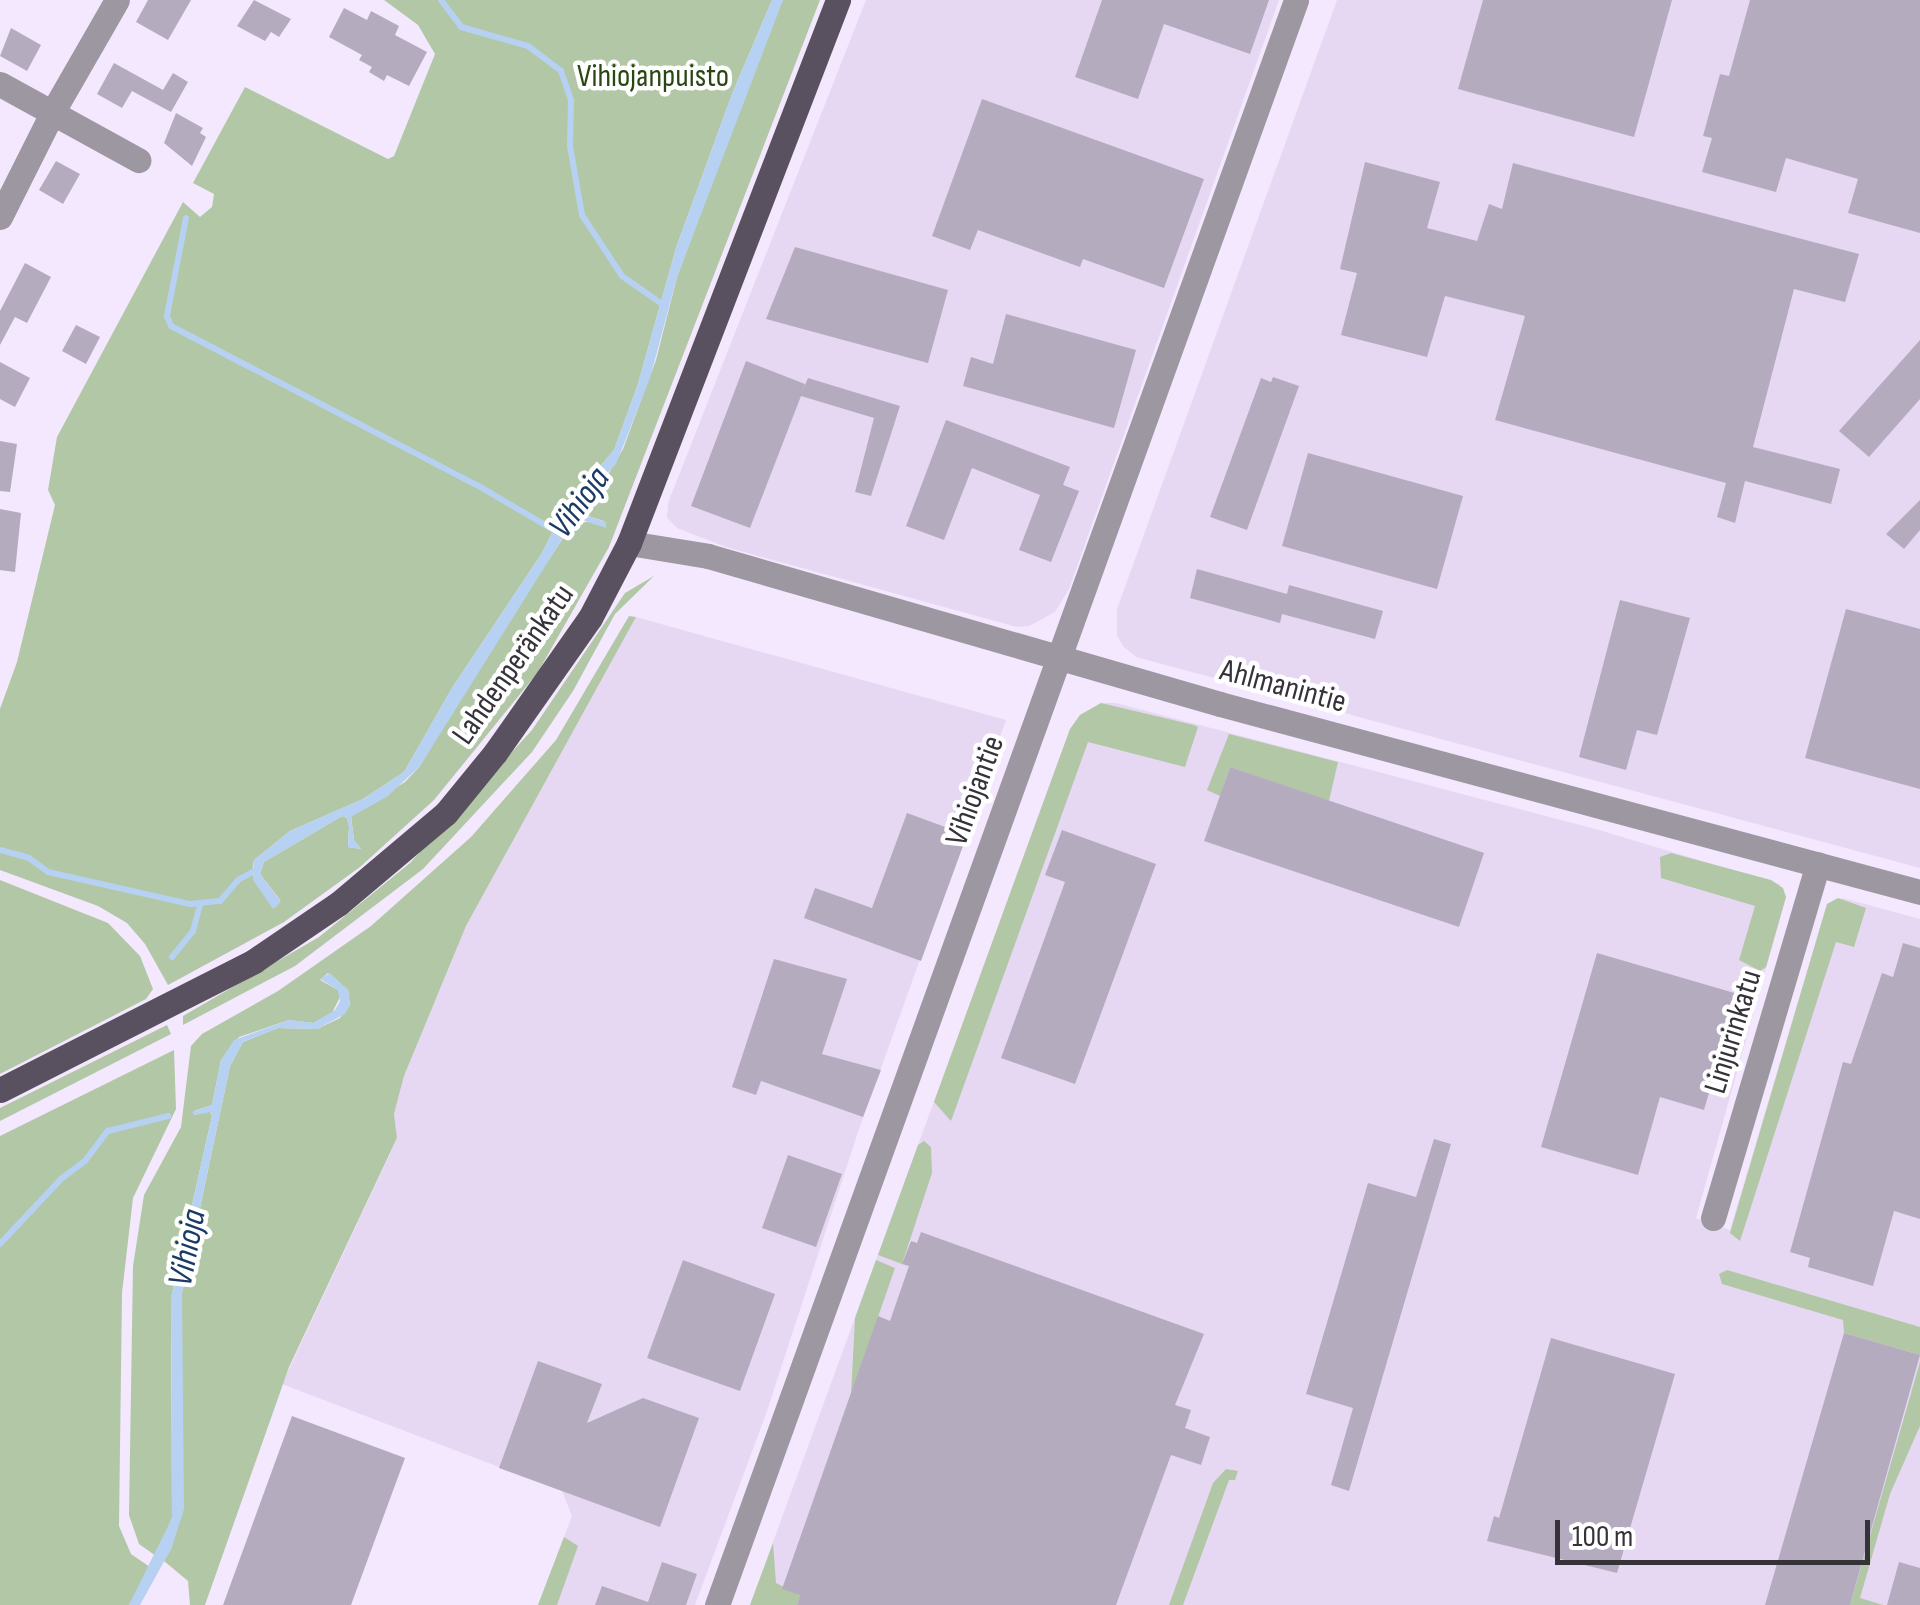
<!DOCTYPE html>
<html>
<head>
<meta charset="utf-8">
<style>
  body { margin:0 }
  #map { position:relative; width:1920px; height:1605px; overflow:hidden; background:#f3e8fe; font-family:"Sofia Sans Condensed",sans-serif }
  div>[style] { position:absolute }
  .built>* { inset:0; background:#e6d8f3 }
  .green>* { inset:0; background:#b2c7a6 }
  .water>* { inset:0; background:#b7d1f3 }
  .stream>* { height:6px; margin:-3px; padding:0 3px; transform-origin:3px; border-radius:3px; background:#b7d1f3 }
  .building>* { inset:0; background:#b5abbf }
  .minor>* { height:25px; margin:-12.5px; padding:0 12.5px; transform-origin:12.5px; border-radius:12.5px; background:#9c97a0 }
  .major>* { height:25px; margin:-12.5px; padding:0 12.5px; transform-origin:12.5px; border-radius:12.5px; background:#5a5160 }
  span { translate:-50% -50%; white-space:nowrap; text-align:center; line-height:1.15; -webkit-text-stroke:9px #fff; paint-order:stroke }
  .park-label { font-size:32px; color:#294713 }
  .street-label { font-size:32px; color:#36323a }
  .water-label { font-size:35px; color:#1a3b66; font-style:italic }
  .scale { position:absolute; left:1555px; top:1520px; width:315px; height:45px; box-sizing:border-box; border:5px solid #36323a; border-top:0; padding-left:12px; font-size:30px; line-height:35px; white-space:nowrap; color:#36323a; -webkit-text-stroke:8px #fff; paint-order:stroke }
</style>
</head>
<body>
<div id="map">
  <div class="built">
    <div style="clip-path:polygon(866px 0,1279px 0,1069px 589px,1055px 612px,1029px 626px,1017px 627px,726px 547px,677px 528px,667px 518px,668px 503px)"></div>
    <div style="clip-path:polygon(1337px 0,1920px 0,1920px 868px,1136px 657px,1123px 646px,1117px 635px,1117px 609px)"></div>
    <div style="clip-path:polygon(636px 617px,1006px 720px,857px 1135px,766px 1414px,695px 1605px,538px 1605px,572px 1516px,562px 1491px,282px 1384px,397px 1139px,394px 1114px,404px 1076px,466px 926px)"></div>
    <div style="clip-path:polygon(1101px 703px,1116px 703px,1599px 830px,1779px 884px,1786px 897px,1696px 1218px,1730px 1230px,1827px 904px,1843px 898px,1920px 919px,1920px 1605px,750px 1605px,1070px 729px,1080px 715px)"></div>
  </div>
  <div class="green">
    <div style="clip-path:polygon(384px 0,772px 0,732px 94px,676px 248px,638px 384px,614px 450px,565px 507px,542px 553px,452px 688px,404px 772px,363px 799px,290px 831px,254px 860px,252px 874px,276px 907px,280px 900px,260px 874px,264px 862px,342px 816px,347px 818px,349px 827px,348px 847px,361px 849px,354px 840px,351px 816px,405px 782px,420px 766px,470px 680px,573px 523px,604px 521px,578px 513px,577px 507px,609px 473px,623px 449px,656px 360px,677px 277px,771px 25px,783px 0,820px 0,609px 547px,538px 672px,434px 800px,360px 867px,284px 922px,168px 985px,145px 944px,127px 923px,98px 906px,0 870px,0 709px,17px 662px,55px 505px,48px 490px,57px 437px,183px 202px,200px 217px,212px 207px,214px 194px,193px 183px,245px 87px,388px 159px,394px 156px,435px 54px,418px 25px)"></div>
    <div style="clip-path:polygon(654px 576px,615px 614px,573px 691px,532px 752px,423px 869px,295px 966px,183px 1025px,183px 1016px,319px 937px,410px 863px,532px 730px,625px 593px)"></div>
    <div style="clip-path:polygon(629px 616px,636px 617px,466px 926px,404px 1076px,394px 1114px,397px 1138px,289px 1367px,205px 1605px,190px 1605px,188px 1581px,164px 1561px,172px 1547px,182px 1293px,230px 1066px,243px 1042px,278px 1028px,317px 1029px,340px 1018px,350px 1005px,348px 990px,328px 973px,320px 980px,338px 990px,340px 997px,332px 1013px,313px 1023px,289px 1020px,239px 1037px,221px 1060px,212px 1105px,194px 1111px,194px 1115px,210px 1111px,212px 1116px,171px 1298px,172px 1518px,156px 1556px,139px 1544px,129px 1515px,133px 1266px,144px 1195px,181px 1127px,191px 1046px,202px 1034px,278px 991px,371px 926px,471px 837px,556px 740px)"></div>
    <div style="clip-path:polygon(1101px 703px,1194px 725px,1198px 727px,1185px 767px,1088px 742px,951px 1121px,934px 1102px,1070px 729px,1080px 715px)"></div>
    <div style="clip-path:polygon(1229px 734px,1338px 762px,1329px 801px,1230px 767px,1220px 796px,1207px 790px)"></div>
    <div style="clip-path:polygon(1671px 853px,1771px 880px,1783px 888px,1786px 897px,1766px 967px,1760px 971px,1739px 960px,1755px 906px,1661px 878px,1660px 857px)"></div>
    <div style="clip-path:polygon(0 880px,108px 923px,140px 956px,153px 989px,146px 999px,0 1074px)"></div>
    <div style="clip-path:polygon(1838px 898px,1866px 908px,1854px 947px,1836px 942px,1740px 1241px,1730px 1233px,1827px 904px)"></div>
    <div style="clip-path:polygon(167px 1025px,171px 1034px,0 1121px,0 1108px)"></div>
    <div style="clip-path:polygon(174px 1050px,176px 1109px,133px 1198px,122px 1293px,119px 1526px,131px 1554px,150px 1567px,129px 1605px,0 1605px,0 1136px)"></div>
    <div style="clip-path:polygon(924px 1141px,931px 1147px,932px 1173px,902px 1264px,878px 1255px,918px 1145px)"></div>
    <div style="clip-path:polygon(876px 1260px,895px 1268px,851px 1395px,855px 1318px)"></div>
    <div style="clip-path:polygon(1727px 1270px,1920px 1327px,1920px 1355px,1844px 1333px,1843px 1320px,1722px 1284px,1719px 1274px)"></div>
    <div style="clip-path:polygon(1920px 1362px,1920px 1426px,1890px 1494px,1860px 1598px,1883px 1605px,1850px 1605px)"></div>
    <div style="clip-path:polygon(1226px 1469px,1238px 1471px,1235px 1480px,1229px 1480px,1183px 1605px,1169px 1605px,1213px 1483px)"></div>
    <div style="clip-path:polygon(564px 1537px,578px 1546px,557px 1605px,538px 1605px)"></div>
    <div style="clip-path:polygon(773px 1543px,776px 1583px,800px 1595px,797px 1605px,750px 1605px)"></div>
  </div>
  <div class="water">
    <div style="clip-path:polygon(772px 0,783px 0,677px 277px,650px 378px,616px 464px,577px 507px,578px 513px,606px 522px,606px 528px,582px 520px,569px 528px,420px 766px,388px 796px,351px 817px,354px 840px,361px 849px,348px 847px,349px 827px,347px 818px,342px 816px,264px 862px,260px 874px,281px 902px,273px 909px,253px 880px,254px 860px,290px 831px,363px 799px,404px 772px,452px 688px,542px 553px,565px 507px,614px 450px,638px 384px,676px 248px,732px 94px)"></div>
    <div style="clip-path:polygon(330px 973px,348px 990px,350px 1005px,345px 1014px,317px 1029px,278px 1028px,243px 1042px,230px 1066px,182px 1293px,184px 1509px,172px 1547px,140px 1605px,129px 1605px,172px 1518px,171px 1298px,212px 1116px,211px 1112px,194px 1115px,192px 1112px,212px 1105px,221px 1060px,234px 1040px,289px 1020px,313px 1023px,335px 1010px,340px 1001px,338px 990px,320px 979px)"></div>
  </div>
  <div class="stream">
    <div style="left:441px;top:0;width:34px;rotate:53deg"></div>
    <div style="left:461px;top:27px;width:70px;rotate:15.8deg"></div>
    <div style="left:528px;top:46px;width:41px;rotate:37.1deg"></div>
    <div style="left:561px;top:71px;width:31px;rotate:71deg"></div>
    <div style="left:571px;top:100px;width:46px;rotate:91.2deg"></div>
    <div style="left:570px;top:146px;width:70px;rotate:80.1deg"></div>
    <div style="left:582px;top:215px;width:73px;rotate:56.7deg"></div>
    <div style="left:622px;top:276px;width:49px;rotate:35deg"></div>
    <div style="left:186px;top:218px;width:100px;rotate:101deg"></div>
    <div style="left:167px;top:316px;width:11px;rotate:68deg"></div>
    <div style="left:171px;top:326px;width:345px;rotate:27.5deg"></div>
    <div style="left:477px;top:485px;width:93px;rotate:30.4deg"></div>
    <div style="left:0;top:850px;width:30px;rotate:15deg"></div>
    <div style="left:29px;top:858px;width:24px;rotate:36deg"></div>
    <div style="left:48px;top:872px;width:146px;rotate:12.7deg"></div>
    <div style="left:190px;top:904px;width:30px;rotate:-6deg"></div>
    <div style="left:220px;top:901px;width:28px;rotate:-49deg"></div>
    <div style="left:238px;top:880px;width:21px;rotate:-29deg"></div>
    <div style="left:172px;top:957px;width:33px;rotate:-51deg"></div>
    <div style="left:193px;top:931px;width:28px;rotate:-75deg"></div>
    <div style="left:0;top:1244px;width:89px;rotate:-46.8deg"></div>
    <div style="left:61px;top:1179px;width:30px;rotate:-37deg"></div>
    <div style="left:85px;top:1161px;width:38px;rotate:-53deg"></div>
    <div style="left:108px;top:1131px;width:62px;rotate:-14deg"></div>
  </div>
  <div class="building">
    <div style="clip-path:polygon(148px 0,191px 0,168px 40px,136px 22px)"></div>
    <div style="clip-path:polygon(254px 0,291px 19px,279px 37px,271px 32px,265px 41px,237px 26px)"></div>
    <div style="clip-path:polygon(1102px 0,1269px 0,1250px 54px,1164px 24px,1138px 99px,1075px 77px)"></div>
    <div style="clip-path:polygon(1483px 0,1672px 0,1634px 137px,1458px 89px)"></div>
    <div style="clip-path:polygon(1750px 0,1920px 0,1920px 233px,1848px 213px,1858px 179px,1786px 158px,1776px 192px,1702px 172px,1712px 138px,1703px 136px,1720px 74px,1729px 76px)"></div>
    <div style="clip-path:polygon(344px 8px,367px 20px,371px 11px,399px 26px,395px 35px,427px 52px,409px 86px,387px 75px,384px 81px,369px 72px,372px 67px,359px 60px,362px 55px,329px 37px)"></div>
    <div style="clip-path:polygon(11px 28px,41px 45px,27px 71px,0 56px)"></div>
    <div style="clip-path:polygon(114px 63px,163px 90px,173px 73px,188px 82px,171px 112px,132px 91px,122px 108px,97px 94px)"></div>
    <div style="clip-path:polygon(982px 99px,1204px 179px,1164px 288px,1083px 259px,1080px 267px,978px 230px,970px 250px,932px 236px)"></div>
    <div style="clip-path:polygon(176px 113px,203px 128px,200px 133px,206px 137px,192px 166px,164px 143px)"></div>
    <div style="clip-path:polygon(56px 161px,80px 174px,63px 204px,39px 190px)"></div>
    <div style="clip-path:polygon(1365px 162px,1440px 182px,1427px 228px,1477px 241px,1489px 204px,1502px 209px,1513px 163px,1859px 254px,1845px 302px,1794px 289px,1753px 447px,1840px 469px,1831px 504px,1745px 481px,1735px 523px,1717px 517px,1726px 483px,1495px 420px,1525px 316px,1445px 296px,1427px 357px,1341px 335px,1357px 273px,1340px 269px)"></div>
    <div style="clip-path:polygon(795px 247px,948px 290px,928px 363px,766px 319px)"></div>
    <div style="clip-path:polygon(25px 263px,51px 277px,27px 323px,15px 317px,0 345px,0 311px)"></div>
    <div style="clip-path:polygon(1006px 314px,1136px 350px,1114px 428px,963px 386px,971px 357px,993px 364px)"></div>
    <div style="clip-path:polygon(76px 325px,100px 337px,86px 364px,62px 351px)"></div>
    <div style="clip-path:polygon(1920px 340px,1920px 399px,1869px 457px,1839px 431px)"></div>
    <div style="clip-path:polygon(746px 361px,805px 384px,802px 392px,808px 378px,900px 406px,871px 496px,855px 492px,874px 418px,801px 396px,750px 528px,691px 506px)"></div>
    <div style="clip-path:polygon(0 362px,30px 378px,15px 407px,0 399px)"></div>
    <div style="clip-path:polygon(1273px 377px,1299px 386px,1247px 530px,1210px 517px,1261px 378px,1271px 382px)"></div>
    <div style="clip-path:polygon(946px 420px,1070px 467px,1063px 485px,1079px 491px,1051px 562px,1019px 550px,1040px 495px,972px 468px,944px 540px,906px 526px)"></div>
    <div style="clip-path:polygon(0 441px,17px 444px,10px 492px,0 491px)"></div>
    <div style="clip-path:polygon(1308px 453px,1463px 496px,1437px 589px,1282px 546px)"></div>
    <div style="clip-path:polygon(1920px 500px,1920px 530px,1904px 549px,1886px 534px)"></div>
    <div style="clip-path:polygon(0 509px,21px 513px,15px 572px,0 570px)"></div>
    <div style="clip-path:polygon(1197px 569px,1287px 594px,1289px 585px,1383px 611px,1375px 639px,1282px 614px,1280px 623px,1190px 598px)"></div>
    <div style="clip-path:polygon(1620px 600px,1690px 618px,1657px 735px,1637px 730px,1626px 770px,1579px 757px)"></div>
    <div style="clip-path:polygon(1846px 609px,1920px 629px,1920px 789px,1805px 758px)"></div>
    <div style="clip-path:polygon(1230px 767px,1484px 853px,1459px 927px,1204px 841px)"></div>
    <div style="clip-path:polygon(907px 813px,967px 835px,921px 961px,804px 918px,815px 888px,872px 908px)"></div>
    <div style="clip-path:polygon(1062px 830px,1156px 864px,1075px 1084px,1001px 1058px,1065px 882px,1045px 875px)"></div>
    <div style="clip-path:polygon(1903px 943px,1920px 948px,1920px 1219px,1894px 1211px,1873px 1286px,1808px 1267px,1810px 1258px,1790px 1252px,1843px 1062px,1851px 1064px,1882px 973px,1893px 977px)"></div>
    <div style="clip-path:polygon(1597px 953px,1738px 994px,1704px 1110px,1660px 1097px,1638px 1175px,1541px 1147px)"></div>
    <div style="clip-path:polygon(774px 959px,847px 979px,822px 1054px,881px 1070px,863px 1117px,761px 1081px,756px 1095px,732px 1087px)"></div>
    <div style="clip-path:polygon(1434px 1139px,1451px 1144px,1349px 1491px,1331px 1485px,1353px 1408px,1306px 1394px,1368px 1183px,1416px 1197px)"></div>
    <div style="clip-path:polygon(788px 1155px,842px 1174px,816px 1247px,762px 1228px)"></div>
    <div style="clip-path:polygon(921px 1232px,1204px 1334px,1175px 1405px,1191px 1410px,1185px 1428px,1210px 1437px,1201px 1465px,1171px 1455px,1116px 1605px,797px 1605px,800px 1595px,782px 1589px,878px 1316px,890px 1321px,909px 1266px,902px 1264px,911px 1241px,917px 1243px)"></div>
    <div style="clip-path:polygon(683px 1260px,775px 1294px,740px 1391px,647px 1358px)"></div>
    <div style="clip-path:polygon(1844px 1333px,1920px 1355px,1850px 1605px,1765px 1605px)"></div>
    <div style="clip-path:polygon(1551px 1338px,1675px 1374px,1617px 1573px,1487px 1541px,1494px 1516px,1499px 1518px)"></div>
    <div style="clip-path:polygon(538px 1361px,602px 1384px,587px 1423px,643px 1398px,699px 1418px,660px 1527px,499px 1468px)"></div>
    <div style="clip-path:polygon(292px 1416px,405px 1458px,351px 1605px,223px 1605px)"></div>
    <div style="clip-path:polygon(662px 1562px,697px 1574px,686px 1605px,595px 1605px,602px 1586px,648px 1602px)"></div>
    <div style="clip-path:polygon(1899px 1562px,1920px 1568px,1920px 1605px,1887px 1605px)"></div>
  </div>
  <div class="minor">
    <div style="left:0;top:84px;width:158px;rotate:28.8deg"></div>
    <div style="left:0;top:217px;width:116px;rotate:-63.4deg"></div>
    <div style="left:52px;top:113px;width:130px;rotate:-60.1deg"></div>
    <div style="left:629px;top:543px;width:80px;rotate:9.3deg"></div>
    <div style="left:708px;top:556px;width:533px;rotate:16.12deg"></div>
    <div style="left:1220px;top:704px;width:725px;rotate:15.03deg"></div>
    <div style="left:1713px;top:1218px;width:369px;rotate:-73.5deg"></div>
    <div style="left:717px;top:1605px;width:1706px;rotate:-70.16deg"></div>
  </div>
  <div class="major">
    <div style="left:0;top:1090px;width:285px;rotate:-26.9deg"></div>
    <div style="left:254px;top:961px;width:102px;rotate:-34.2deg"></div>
    <div style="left:338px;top:904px;width:141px;rotate:-40.1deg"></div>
    <div style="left:446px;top:813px;width:77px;rotate:-50.8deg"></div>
    <div style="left:495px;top:753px;width:165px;rotate:-54.9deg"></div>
    <div style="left:590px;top:618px;width:85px;rotate:-62.5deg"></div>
    <div style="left:629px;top:543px;width:582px;rotate:-68.95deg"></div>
  </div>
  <div class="park-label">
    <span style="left:653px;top:77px">Vihiojanpuisto</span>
  </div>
  <div class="street-label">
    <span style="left:514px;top:665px;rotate:-55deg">Lahdenperänkatu</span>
    <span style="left:1283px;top:687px;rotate:15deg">Ahlmanintie</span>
    <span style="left:976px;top:791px;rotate:-70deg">Vihiojantie</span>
    <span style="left:1734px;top:1032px;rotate:-73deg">Linjurinkatu</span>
  </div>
  <div class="water-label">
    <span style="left:580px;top:503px;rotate:-54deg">Vihioja</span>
    <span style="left:188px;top:1248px;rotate:-79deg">Vihioja</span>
  </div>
  <div class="scale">100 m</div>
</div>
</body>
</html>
